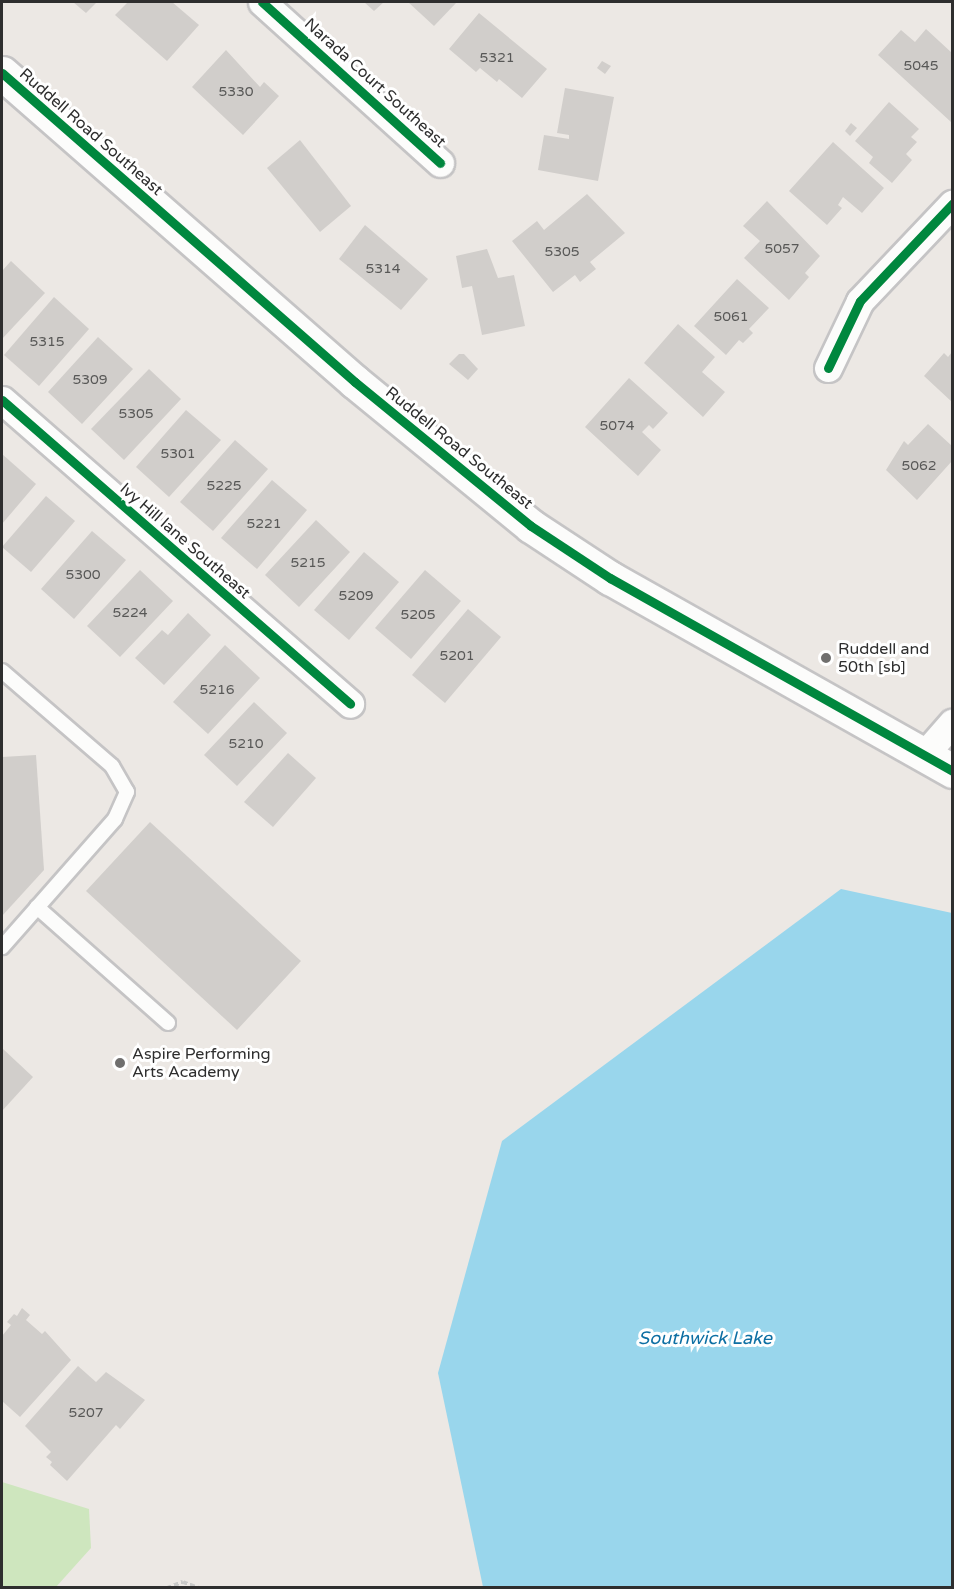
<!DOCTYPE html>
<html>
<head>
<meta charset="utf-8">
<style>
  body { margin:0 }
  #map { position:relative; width:954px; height:1589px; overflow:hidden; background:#ece8e4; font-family:"Varela Round",sans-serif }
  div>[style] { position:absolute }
  .green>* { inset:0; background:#cee6be }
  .water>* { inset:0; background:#99d6ec }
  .building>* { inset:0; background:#d1cecb }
  .path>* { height:4px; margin-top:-2px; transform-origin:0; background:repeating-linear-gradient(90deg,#c9c9c8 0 4.5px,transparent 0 7.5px) }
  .roads { filter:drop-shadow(2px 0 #c5c4c5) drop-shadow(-2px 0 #c5c4c5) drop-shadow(0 2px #c5c4c5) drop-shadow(0 -2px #c5c4c5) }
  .lane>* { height:14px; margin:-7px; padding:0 7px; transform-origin:7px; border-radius:7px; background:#fcfcfb }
  .street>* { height:27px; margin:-13.5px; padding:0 13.5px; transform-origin:13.5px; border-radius:13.5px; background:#fcfcfb }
  .secondary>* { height:33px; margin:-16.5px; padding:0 16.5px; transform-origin:16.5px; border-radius:16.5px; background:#fcfcfb }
  .cycleway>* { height:9px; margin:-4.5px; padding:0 4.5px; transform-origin:4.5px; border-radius:4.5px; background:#00873e }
  .dots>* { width:16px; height:16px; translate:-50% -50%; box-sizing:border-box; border:3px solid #fff; border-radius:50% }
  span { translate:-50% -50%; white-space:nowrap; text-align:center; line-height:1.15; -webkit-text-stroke:6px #fff; paint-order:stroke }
  .number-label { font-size:14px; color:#585857 }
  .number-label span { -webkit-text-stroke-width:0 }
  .street-label { font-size:16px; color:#2e2e2e }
  .poi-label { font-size:16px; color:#2e2e2e }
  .left { translate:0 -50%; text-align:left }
  .water-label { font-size:18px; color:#0d6fa3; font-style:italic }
  .frame { position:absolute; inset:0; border:3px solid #2e2e2e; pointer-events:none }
</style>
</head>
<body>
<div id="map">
  <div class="green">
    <div style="clip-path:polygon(2px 1482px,89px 1509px,91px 1548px,56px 1587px,2px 1587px)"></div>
  </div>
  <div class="water">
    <div style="clip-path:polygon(841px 889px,952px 913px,952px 1587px,483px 1587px,438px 1373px,502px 1141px)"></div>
  </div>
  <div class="building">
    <div style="clip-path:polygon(73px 2px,97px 2px,86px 13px)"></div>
    <div style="clip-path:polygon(128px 2px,172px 2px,199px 25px,167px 61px,115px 15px)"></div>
    <div style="clip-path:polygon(364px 2px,384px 2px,374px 11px)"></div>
    <div style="clip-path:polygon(408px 2px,457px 2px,434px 26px)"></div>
    <div style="clip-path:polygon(479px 13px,547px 69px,522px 98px,499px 79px,497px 82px,480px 68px,476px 72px,449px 49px)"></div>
    <div style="clip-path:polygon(926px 29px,952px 53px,951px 122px,878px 55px,901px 30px,915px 42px)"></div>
    <div style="clip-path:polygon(226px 50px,260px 87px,264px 82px,279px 96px,243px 135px,192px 87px)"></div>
    <div style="clip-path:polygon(602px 61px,611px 66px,605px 74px,597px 68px)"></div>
    <div style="clip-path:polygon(565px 88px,614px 97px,598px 181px,538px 170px,544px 135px,569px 139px,569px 135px,557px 133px)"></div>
    <div style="clip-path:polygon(889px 102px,919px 129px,911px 137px,917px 142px,906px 154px,912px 160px,892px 183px,869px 163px,873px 157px,855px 141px)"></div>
    <div style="clip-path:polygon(851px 123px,857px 128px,850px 136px,845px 131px)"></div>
    <div style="clip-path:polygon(300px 140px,351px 206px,320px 232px,267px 168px)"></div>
    <div style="clip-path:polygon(833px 142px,884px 188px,862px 213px,843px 197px,838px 205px,842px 208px,827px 225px,789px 191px)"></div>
    <div style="clip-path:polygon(587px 194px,625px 233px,590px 262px,596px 269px,580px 282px,575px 275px,553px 292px,512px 241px,537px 221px,544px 230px)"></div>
    <div style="clip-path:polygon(767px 201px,820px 256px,805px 273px,809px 277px,789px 300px,744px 258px,760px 241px,743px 226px)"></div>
    <div style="clip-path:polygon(365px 225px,428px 279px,401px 310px,339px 259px)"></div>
    <div style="clip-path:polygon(487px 249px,498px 278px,514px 275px,525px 326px,482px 335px,472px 286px,462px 288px,456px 256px)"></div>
    <div style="clip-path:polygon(11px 261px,45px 293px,2px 339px,2px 271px)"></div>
    <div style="clip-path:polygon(737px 279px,769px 308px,749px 329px,753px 333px,743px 343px,739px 340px,726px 355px,694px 326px)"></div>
    <div style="clip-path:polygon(54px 297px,89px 329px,39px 386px,4px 355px)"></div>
    <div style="clip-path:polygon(678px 324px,715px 357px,702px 372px,725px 392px,703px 417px,644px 363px)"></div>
    <div style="clip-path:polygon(98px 337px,133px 369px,82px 424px,48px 392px)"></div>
    <div style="clip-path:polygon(952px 352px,952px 402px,924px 376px,944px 353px,948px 357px)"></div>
    <div style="clip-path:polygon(459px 354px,464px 354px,478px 369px,468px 380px,449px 364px)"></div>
    <div style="clip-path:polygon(149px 369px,181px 399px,124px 460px,91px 429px)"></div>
    <div style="clip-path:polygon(629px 378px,668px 413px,653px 429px,649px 425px,642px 432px,661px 450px,638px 476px,585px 427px)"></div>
    <div style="clip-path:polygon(186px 410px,221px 440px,169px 497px,136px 467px)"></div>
    <div style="clip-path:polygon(928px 424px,952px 446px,952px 461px,917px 500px,886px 470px,904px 441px,908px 445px)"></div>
    <div style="clip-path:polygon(235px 440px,268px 469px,213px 531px,180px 502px)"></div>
    <div style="clip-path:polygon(2px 454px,36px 484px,2px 524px)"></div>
    <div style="clip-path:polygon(272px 480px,307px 510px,257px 569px,221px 538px)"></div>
    <div style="clip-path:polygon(46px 496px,75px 521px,31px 572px,2px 547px)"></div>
    <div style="clip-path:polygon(316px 520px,350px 552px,299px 607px,265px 575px)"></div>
    <div style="clip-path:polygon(92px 531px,126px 560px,74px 619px,41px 589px)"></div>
    <div style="clip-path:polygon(364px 552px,399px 582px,349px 640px,314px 610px)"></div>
    <div style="clip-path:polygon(140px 570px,173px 601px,120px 657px,87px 626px)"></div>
    <div style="clip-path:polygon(425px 570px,461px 601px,411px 659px,375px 628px)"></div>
    <div style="clip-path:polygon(468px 609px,501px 637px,445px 703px,412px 675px)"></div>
    <div style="clip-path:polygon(188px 613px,211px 635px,164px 685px,135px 658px,162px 630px,168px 635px)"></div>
    <div style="clip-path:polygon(225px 645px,260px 678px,208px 734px,173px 702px)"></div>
    <div style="clip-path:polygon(254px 702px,287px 733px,237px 786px,204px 755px)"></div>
    <div style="clip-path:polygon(288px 753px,316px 778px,273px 827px,244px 802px)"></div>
    <div style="clip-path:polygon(36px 755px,44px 870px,2px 916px,2px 757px)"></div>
    <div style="clip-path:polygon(150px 822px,301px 961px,237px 1030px,86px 891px)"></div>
    <div style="clip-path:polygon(2px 1048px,33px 1077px,2px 1111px)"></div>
    <div style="clip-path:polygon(22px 1308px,30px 1315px,26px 1320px,42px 1334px,45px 1331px,71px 1360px,20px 1417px,2px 1401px,2px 1336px,11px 1325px,7px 1322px,14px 1314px,17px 1316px)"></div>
    <div style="clip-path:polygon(78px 1366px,96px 1382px,106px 1372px,145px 1400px,120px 1429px,116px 1425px,67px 1481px,50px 1465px,52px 1462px,46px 1457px,51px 1452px,25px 1426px)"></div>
  </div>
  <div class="path">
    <div style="left:167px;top:1588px;width:17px;rotate:-21deg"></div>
    <div style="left:183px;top:1582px;width:17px;rotate:21deg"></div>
  </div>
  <div class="roads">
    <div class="lane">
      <div style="left:2px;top:671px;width:145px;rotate:40.8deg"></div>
      <div style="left:112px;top:766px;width:30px;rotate:60deg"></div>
      <div style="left:127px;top:792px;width:30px;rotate:114deg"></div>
      <div style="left:115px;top:819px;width:171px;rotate:131.4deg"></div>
      <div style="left:37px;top:907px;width:175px;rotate:41.5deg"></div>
    </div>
    <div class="street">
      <div style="left:262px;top:2px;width:240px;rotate:42.1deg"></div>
      <div style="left:828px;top:368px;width:74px;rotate:-64.5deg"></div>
      <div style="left:860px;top:301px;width:134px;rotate:-46.5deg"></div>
      <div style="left:2px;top:400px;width:462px;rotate:41.1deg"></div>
      <div style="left:924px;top:755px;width:43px;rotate:-48.8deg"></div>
    </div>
    <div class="secondary">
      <div style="left:2px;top:73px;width:469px;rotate:41.2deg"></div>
      <div style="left:355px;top:382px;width:227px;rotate:39.3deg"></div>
      <div style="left:531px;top:526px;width:95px;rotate:33.4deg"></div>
      <div style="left:610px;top:578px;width:393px;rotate:29.4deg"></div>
    </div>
  </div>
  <div class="cycleway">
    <div style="left:262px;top:2px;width:240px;rotate:42.1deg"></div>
    <div style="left:2px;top:73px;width:469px;rotate:41.2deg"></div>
    <div style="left:355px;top:382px;width:227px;rotate:39.3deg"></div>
    <div style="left:531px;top:526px;width:95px;rotate:33.4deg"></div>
    <div style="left:610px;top:578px;width:393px;rotate:29.4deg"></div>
    <div style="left:828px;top:368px;width:74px;rotate:-64.5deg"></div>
    <div style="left:860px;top:301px;width:134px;rotate:-46.5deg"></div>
    <div style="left:2px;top:400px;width:462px;rotate:41.1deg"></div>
  </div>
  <div class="dots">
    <div style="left:826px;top:658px;background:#706f6e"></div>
    <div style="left:120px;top:1063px;background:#706f6e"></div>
  </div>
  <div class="number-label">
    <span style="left:497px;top:58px">5321</span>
    <span style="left:921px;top:66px">5045</span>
    <span style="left:236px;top:92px">5330</span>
    <span style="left:782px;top:249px">5057</span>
    <span style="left:562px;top:252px">5305</span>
    <span style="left:383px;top:269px">5314</span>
    <span style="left:731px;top:317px">5061</span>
    <span style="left:47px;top:342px">5315</span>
    <span style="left:90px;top:380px">5309</span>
    <span style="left:136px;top:414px">5305</span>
    <span style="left:617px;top:426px">5074</span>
    <span style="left:178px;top:454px">5301</span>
    <span style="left:919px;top:466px">5062</span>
    <span style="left:224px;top:486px">5225</span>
    <span style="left:264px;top:524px">5221</span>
    <span style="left:308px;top:563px">5215</span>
    <span style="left:83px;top:575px">5300</span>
    <span style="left:356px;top:596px">5209</span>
    <span style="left:130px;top:613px">5224</span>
    <span style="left:418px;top:615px">5205</span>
    <span style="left:457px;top:656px">5201</span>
    <span style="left:217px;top:690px">5216</span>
    <span style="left:246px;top:744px">5210</span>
    <span style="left:86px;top:1413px">5207</span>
  </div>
  <div class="street-label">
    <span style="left:375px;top:83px;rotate:42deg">Narada Court Southeast</span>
    <span style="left:91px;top:132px;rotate:41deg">Ruddell Road Southeast</span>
    <span style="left:459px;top:448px;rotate:39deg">Ruddell Road Southeast</span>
    <span style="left:185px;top:541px;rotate:41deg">Ivy Hill lane Southeast</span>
  </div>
  <div class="poi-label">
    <span class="left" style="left:838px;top:658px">Ruddell and<br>50th [sb]</span>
    <span class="left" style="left:132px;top:1063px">Aspire Performing<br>Arts Academy</span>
  </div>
  <div class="water-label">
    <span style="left:705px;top:1338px">Southwick Lake</span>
  </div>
  <div class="frame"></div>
</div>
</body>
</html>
